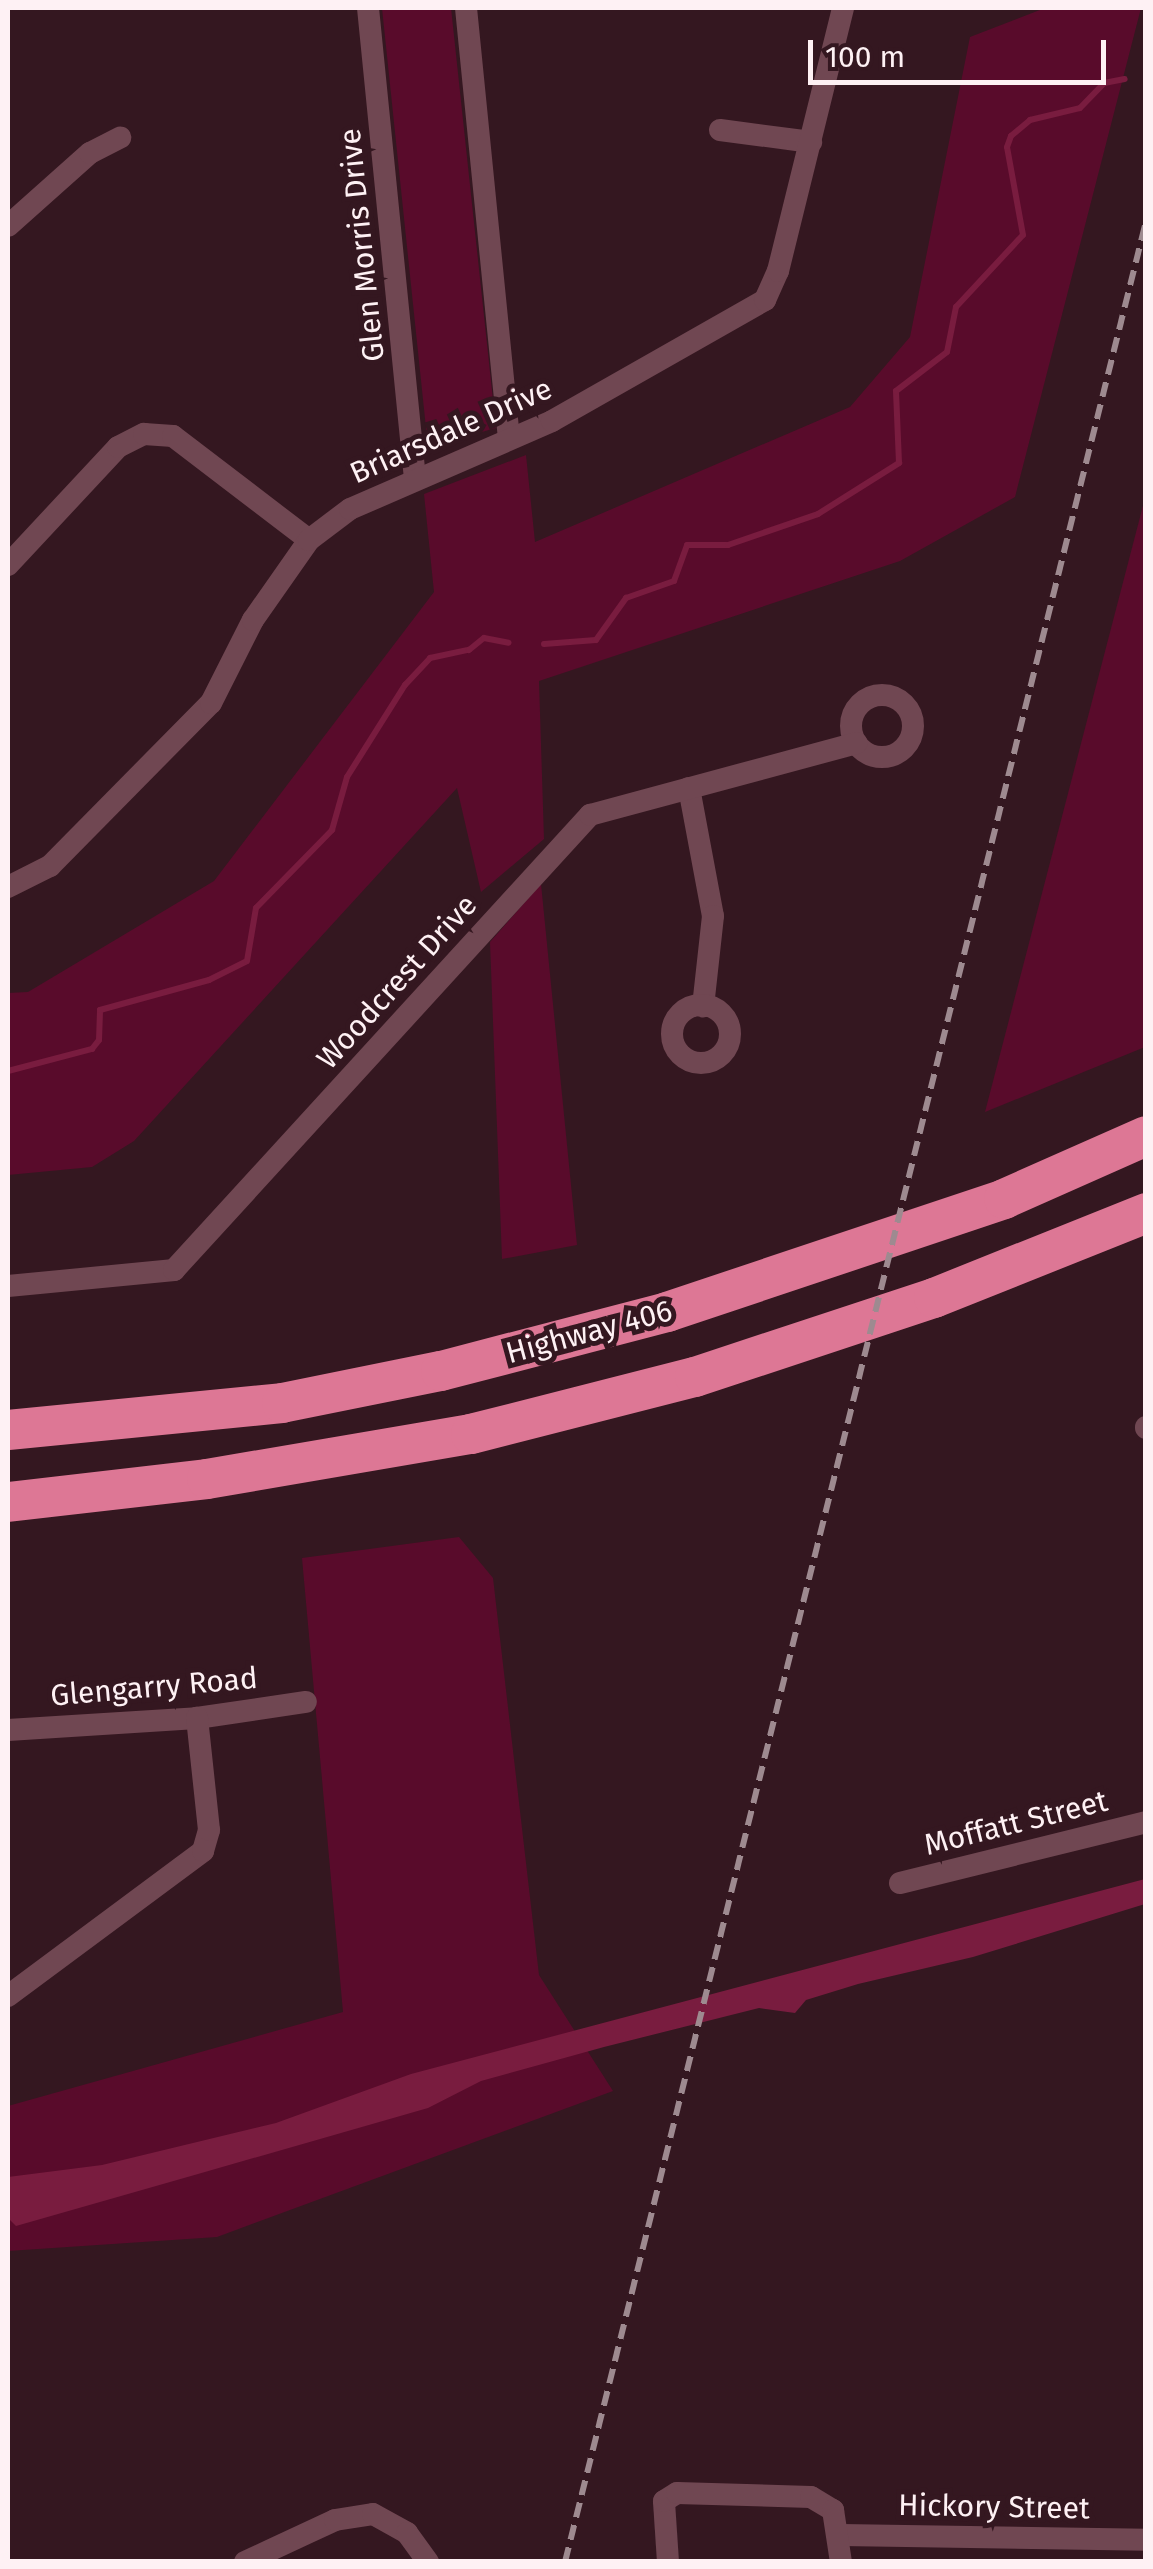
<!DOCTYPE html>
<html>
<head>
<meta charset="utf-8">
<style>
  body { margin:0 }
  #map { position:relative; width:1153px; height:2569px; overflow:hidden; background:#341720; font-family:"Fira Sans",sans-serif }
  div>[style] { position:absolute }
  .green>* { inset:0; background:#590b2b }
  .water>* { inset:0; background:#791c3f }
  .stream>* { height:6px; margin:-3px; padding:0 3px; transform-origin:3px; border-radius:3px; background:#791c3f }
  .minor>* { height:22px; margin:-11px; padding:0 11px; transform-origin:11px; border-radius:11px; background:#704752 }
  .minor>.ring { margin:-11px; padding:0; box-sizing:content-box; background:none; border:22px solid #704752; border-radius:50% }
  .motorway>* { height:40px; margin:-20px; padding:0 20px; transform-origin:20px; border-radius:20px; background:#dd7795 }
  .rail>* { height:6px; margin-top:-3px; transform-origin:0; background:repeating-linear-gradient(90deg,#9e8a90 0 15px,transparent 0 23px) }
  span { translate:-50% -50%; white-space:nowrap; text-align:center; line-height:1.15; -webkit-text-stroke:10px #341720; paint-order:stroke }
  .street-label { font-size:30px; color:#fef1f4 }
  .frame { position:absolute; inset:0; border:10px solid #fef1f4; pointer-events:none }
  .scale { position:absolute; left:808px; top:40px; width:298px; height:45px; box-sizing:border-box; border:5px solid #fef1f4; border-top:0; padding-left:12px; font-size:30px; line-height:35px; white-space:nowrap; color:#fef1f4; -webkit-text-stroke:8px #341720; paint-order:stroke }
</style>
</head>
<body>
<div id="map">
  <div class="green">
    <div style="clip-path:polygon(382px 8px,451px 8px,496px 428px,428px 447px)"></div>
    <div style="clip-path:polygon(1045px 8px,1141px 8px,1015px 497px,900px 561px,539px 681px,544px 839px,481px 892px,457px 788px,134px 1141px,92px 1167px,8px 1175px,8px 993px,28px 992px,214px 881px,434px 592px,424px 494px,526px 455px,535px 542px,850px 407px,910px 337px,970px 37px)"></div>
    <div style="clip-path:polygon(1145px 498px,1145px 1047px,985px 1112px)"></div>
    <div style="clip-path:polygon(541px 884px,577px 1245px,502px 1259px,490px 942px)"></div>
    <div style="clip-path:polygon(459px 1537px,493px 1578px,539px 1975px,613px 2091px,217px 2237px,8px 2251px,8px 2106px,343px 2012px,302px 1558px)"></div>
  </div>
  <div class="water">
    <div style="clip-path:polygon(1145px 1879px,1145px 1904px,973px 1957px,858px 1984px,806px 2000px,795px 2013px,759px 2008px,604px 2047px,481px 2081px,428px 2108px,198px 2174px,16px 2226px,8px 2218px,8px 2177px,102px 2165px,276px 2123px,411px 2074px)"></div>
  </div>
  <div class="stream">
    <div style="left:544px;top:644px;width:52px;rotate:-4.4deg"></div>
    <div style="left:596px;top:640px;width:52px;rotate:-54.5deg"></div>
    <div style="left:626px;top:598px;width:51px;rotate:-19.5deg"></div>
    <div style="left:674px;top:581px;width:38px;rotate:-70deg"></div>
    <div style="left:687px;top:545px;width:41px"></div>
    <div style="left:728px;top:545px;width:95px;rotate:-19deg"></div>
    <div style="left:818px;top:514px;width:96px;rotate:-32.2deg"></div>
    <div style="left:899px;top:463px;width:72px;rotate:-92.4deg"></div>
    <div style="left:896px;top:391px;width:64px;rotate:-37.4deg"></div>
    <div style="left:947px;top:352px;width:46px;rotate:-78.7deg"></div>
    <div style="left:956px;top:307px;width:98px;rotate:-47.1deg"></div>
    <div style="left:1023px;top:235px;width:89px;rotate:-100.3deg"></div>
    <div style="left:1007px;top:147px;width:12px;rotate:-70deg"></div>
    <div style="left:1011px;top:136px;width:25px;rotate:-40deg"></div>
    <div style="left:1030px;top:120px;width:51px;rotate:-13.5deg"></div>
    <div style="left:1080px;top:108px;width:35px;rotate:-46deg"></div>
    <div style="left:1104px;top:83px;width:21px;rotate:-11deg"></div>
    <div style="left:8px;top:1071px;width:87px;rotate:-14.7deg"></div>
    <div style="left:92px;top:1049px;width:11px;rotate:-52deg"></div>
    <div style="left:99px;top:1040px;width:30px;rotate:-88deg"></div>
    <div style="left:100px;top:1010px;width:113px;rotate:-15.4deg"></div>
    <div style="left:209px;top:980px;width:42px;rotate:-26.6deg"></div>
    <div style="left:247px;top:961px;width:54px;rotate:-80.4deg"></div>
    <div style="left:256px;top:908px;width:109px;rotate:-45.7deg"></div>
    <div style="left:332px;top:830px;width:55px;rotate:-74.2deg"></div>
    <div style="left:347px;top:777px;width:109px;rotate:-57.8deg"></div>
    <div style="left:405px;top:685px;width:37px;rotate:-47deg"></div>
    <div style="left:430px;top:658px;width:40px;rotate:-12deg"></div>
    <div style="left:469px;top:650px;width:19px;rotate:-39deg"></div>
    <div style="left:484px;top:638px;width:25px;rotate:11deg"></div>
  </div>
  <div class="minor">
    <div style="left:368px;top:8px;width:471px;rotate:84.3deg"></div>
    <div style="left:466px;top:8px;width:433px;rotate:84.3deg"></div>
    <div style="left:720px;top:130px;width:92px;rotate:7.5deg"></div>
    <div style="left:8px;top:226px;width:110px;rotate:-41.7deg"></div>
    <div style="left:90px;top:153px;width:34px;rotate:-27deg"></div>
    <div style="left:8px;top:565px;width:161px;rotate:-47deg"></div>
    <div style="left:118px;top:447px;width:29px;rotate:-27deg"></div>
    <div style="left:144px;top:434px;width:29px;rotate:4deg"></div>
    <div style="left:173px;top:436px;width:171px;rotate:37.4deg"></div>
    <div class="ring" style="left:851px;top:695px;width:40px;height:40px"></div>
    <div style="left:689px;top:788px;width:130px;rotate:79.4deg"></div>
    <div style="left:713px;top:916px;width:91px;rotate:96.3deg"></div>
    <div style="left:8px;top:887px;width:47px;rotate:-26.6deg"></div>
    <div style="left:50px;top:866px;width:229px;rotate:-45.4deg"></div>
    <div style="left:211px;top:703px;width:93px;rotate:-63.2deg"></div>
    <div style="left:253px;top:620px;width:98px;rotate:-55deg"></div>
    <div style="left:309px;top:540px;width:51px;rotate:-37.1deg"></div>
    <div style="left:350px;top:509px;width:220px;rotate:-23.5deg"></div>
    <div style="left:552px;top:421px;width:245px;rotate:-29.6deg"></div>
    <div style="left:765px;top:300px;width:32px;rotate:-66deg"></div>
    <div style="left:778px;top:271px;width:271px;rotate:-76.1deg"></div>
    <div class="ring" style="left:672px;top:1005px;width:36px;height:36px"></div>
    <div style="left:8px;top:1286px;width:167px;rotate:-5.5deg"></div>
    <div style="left:174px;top:1270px;width:617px;rotate:-47.56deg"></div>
    <div style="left:590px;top:815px;width:276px;rotate:-15.1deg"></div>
    <div style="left:1146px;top:1427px;width:1px;rotate:90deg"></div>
    <div style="left:8px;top:1730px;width:189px;rotate:-3.6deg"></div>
    <div style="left:197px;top:1718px;width:110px;rotate:-8.4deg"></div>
    <div style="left:900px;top:1883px;width:253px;rotate:-13.9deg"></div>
    <div style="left:8px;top:1996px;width:243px;rotate:-36.6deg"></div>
    <div style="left:203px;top:1851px;width:22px;rotate:-74deg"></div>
    <div style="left:209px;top:1830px;width:113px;rotate:-96.1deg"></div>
    <div style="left:841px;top:2535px;width:305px;rotate:0.9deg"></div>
    <div style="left:245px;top:2562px;width:99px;rotate:-25deg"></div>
    <div style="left:335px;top:2520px;width:38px;rotate:-9deg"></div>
    <div style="left:373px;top:2514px;width:39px;rotate:29deg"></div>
    <div style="left:407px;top:2533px;width:36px;rotate:54deg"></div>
    <div style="left:668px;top:2562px;width:61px;rotate:-93.8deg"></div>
    <div style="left:664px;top:2501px;width:15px;rotate:-32deg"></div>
    <div style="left:677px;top:2493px;width:134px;rotate:1.7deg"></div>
    <div style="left:811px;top:2497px;width:26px;rotate:31deg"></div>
    <div style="left:833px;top:2510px;width:53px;rotate:81.3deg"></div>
  </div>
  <div class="motorway">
    <div style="left:8px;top:1430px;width:275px;rotate:-5.6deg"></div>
    <div style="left:282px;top:1403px;width:162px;rotate:-11.4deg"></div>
    <div style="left:441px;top:1371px;width:234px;rotate:-14.6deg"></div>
    <div style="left:667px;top:1312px;width:355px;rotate:-18.5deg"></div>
    <div style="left:1004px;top:1199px;width:155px;rotate:-23.9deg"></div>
    <div style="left:8px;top:1502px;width:200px;rotate:-6.6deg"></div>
    <div style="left:207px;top:1479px;width:268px;rotate:-9.7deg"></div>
    <div style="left:471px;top:1434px;width:231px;rotate:-14.3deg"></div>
    <div style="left:695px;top:1377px;width:252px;rotate:-18.3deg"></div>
    <div style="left:934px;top:1298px;width:228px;rotate:-21.8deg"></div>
  </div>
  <div class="rail">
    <div style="left:565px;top:2562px;width:2412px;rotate:-76.06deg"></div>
  </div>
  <div class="street-label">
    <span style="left:362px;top:245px;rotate:-96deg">Glen Morris Drive</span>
    <span style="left:451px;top:431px;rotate:-24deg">Briarsdale Drive</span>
    <span style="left:397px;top:982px;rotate:-48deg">Woodcrest Drive</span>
    <span style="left:589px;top:1332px;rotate:-15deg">Highway 406</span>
    <span style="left:154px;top:1687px;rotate:-5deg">Glengarry Road</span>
    <span style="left:1016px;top:1823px;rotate:-14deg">Moffatt Street</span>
    <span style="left:994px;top:2507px;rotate:1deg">Hickory Street</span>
  </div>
  <div class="frame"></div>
  <div class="scale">100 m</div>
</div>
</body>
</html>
